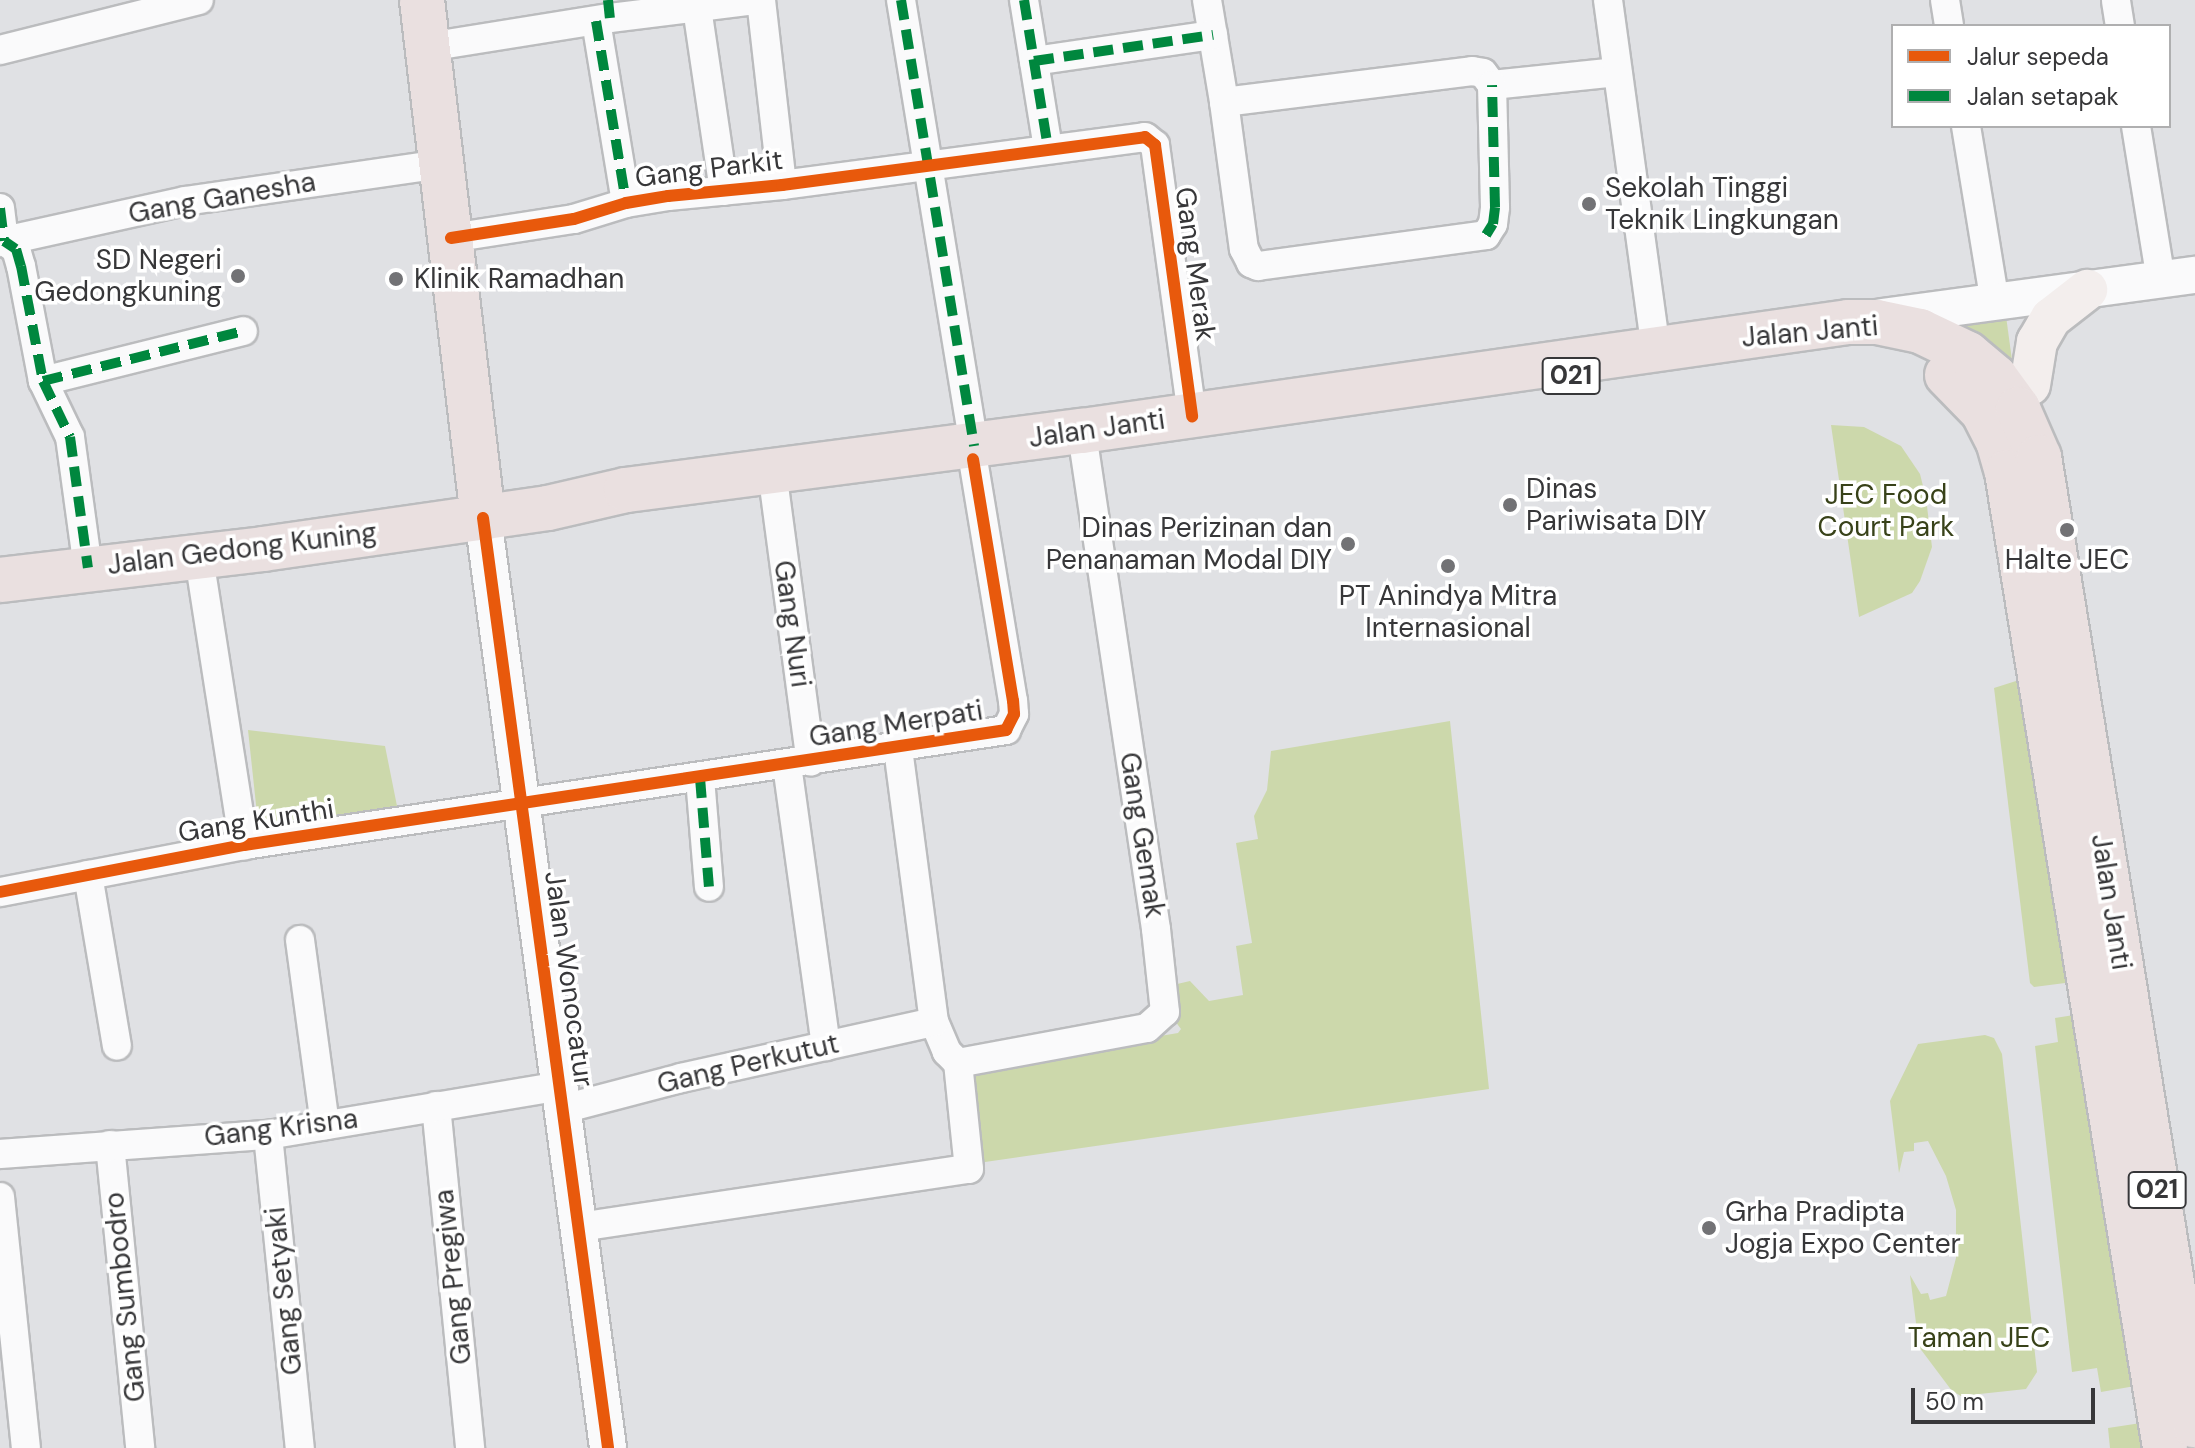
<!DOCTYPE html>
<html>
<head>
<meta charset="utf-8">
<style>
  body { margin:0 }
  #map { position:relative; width:2195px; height:1448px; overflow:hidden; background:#e0e1e4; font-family:"DM Sans",sans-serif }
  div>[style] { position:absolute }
  .green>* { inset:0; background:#ccd8ab }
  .roads { filter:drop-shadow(2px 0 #bbbcbe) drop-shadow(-2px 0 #bbbcbe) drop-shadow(0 2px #bbbcbe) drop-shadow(0 -2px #bbbcbe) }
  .minor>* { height:28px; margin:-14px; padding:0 14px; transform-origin:14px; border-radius:14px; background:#fafafb }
  .tertiary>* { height:36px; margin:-18px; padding:0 18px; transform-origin:18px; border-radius:18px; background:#fafafb }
  .secondary>* { height:40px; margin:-20px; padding:0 20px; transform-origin:20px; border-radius:20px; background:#f3eeed }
  .primary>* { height:44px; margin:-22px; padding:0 22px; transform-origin:22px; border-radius:22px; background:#eae0e0 }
  .quiet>* { height:10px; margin-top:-5px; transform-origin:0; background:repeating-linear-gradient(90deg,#00873e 0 20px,transparent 0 30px) }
  .cycleway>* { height:12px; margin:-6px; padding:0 6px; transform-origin:6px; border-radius:6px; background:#e8590c }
  .dots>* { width:22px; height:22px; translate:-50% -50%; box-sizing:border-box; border:4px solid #fff; border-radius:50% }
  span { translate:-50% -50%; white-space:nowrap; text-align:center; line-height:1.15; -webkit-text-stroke:7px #fff; paint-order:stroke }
  .shield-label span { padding:2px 6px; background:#fff; border:2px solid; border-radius:6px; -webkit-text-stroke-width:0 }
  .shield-label { font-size:26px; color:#373739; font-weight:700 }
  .street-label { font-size:28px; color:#373739 }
  .poi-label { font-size:28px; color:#373739 }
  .left { translate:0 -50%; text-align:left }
  .right { translate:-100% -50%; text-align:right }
  .park-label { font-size:28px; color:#384219 }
  .legend { position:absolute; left:1891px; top:24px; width:280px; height:104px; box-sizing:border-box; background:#fff; border:2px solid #afafb0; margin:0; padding:10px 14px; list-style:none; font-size:24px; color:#373739 }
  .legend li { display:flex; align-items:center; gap:16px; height:40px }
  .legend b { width:40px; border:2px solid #afafb0 }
  .scale { position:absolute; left:1911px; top:1388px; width:184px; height:36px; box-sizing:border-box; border:4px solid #373739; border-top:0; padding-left:10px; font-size:24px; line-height:28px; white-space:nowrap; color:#373739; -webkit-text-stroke:6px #fff; paint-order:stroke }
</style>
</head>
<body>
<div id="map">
  <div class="green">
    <div style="clip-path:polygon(2006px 316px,2014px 375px,1949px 324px)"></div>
    <div style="clip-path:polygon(1831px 425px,1864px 427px,1901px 446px,1920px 474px,1926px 498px,1932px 547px,1920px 581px,1912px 593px,1859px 617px)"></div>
    <div style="clip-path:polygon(2016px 681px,2021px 683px,2068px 978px,2065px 983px,2034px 987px,2030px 983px,1994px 688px)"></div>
    <div style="clip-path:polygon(1450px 721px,1489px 1089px,978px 1163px,970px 1068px,1178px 1033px,1181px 1029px,1172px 1017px,1173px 985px,1190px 981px,1209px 1001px,1243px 995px,1236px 946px,1252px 943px,1236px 843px,1258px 839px,1254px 816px,1267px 790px,1271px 751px)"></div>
    <div style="clip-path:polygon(248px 730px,385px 746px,398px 811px,258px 823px)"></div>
    <div style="clip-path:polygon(2074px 1015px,2135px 1386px,2101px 1392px,2097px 1368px,2072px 1372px,2035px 1046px,2058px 1042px,2055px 1018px)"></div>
    <div style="clip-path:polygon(1985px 1035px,1994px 1038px,2002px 1054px,2037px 1372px,2026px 1389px,1961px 1396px,1952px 1391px,1919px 1347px,1910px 1275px,1921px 1294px,1928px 1293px,1930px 1300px,1946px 1296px,1956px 1258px,1956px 1210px,1946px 1176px,1928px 1141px,1914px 1143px,1914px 1151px,1904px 1152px,1899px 1173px,1890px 1101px,1918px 1044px)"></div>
    <div style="clip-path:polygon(2141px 1423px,2145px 1448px,2110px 1448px,2108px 1428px)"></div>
  </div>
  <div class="roads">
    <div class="minor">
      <div style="left:761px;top:0;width:186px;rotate:83.5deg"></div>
      <div style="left:901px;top:0;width:452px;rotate:80.7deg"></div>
      <div style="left:1024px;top:0;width:150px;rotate:80.8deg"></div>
      <div style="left:1207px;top:0;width:103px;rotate:80.5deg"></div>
      <div style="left:1224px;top:102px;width:250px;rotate:-7.1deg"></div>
      <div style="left:1472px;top:71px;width:11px;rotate:10deg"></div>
      <div style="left:1483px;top:73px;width:15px;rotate:53deg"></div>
      <div style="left:1492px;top:85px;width:126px;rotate:-5.9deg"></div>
      <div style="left:1608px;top:0;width:353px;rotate:82.2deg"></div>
      <div style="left:1945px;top:0;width:26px;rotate:81deg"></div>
      <div style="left:2116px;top:1px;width:25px;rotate:81deg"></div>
      <div style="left:697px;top:8px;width:185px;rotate:81.6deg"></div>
      <div style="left:596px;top:21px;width:184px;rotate:80.6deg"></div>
      <div style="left:428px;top:47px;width:184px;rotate:-9.1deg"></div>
      <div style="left:610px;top:18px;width:148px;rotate:-7deg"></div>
      <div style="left:0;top:50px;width:205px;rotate:-14.1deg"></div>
      <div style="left:1034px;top:61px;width:181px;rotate:-8.3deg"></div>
      <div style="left:1224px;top:102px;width:148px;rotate:82.3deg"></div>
      <div style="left:1244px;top:249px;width:16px;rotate:63deg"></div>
      <div style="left:1251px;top:263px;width:8px;rotate:23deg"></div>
      <div style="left:1258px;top:266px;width:230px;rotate:-7.7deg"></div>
      <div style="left:1486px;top:235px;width:13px;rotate:-58deg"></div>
      <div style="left:1493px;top:224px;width:17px;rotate:-83deg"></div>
      <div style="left:1495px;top:207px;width:122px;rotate:-91.4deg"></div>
      <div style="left:1966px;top:126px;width:179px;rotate:80.7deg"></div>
      <div style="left:2136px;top:126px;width:156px;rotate:80.8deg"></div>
      <div style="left:0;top:208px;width:33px;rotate:83deg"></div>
      <div style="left:4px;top:241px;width:14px;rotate:34deg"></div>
      <div style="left:16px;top:249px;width:18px;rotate:74deg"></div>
      <div style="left:21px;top:266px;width:117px;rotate:79.2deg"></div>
      <div style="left:43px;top:381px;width:62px;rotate:64.3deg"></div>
      <div style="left:70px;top:437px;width:132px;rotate:82.2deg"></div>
      <div style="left:451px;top:238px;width:124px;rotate:-8.8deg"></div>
      <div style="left:574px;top:219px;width:54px;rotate:-17.1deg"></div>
      <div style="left:626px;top:203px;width:43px;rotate:-9.5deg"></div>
      <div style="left:668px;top:196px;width:115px;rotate:-5.5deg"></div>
      <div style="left:782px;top:185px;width:366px;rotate:-7.5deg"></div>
      <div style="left:1145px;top:137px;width:13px;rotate:39deg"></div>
      <div style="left:1155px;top:145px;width:274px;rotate:82.2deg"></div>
      <div style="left:0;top:242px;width:189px;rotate:-12.5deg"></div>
      <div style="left:185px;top:201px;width:260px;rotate:-8.2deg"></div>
      <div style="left:43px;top:381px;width:206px;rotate:-14deg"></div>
      <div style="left:774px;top:486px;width:278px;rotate:82.4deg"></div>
      <div style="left:199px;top:558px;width:291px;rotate:81.1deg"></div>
      <div style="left:787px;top:765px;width:284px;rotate:82.1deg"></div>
      <div style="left:700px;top:778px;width:109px;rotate:85.3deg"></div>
      <div style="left:88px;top:875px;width:173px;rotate:80.4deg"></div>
      <div style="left:0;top:892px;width:248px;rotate:-10.9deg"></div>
      <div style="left:244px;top:845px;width:771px;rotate:-8.58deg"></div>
      <div style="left:1006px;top:730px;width:18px;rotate:-63deg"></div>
      <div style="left:1014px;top:714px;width:13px;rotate:-94deg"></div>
      <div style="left:1013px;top:701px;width:245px;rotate:-99.4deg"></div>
      <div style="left:300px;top:940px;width:187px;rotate:82.3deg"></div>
      <div style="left:958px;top:1063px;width:192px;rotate:-10.5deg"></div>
      <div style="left:1147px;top:1028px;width:24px;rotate:-42deg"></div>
      <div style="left:1165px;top:1012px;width:83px;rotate:-96.2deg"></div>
      <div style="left:1156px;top:929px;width:489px;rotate:-98.5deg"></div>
      <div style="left:436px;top:1106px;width:344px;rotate:84.3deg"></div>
      <div style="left:563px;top:1109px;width:122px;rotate:-14.7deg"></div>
      <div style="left:681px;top:1078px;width:259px;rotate:-12.5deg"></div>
      <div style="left:268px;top:1135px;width:315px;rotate:84.2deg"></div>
      <div style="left:110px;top:1145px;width:304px;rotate:84.3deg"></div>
      <div style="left:0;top:1154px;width:269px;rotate:-4.1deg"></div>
      <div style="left:268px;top:1135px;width:296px;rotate:-9.5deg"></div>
      <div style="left:0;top:1197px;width:252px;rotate:84.1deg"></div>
      <div style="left:579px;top:1227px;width:394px;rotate:-8.5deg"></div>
      <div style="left:969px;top:1169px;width:107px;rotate:-95.9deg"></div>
      <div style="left:958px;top:1063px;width:16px;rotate:-135deg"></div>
      <div style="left:947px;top:1052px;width:33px;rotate:-113deg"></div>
      <div style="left:934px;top:1022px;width:275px;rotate:-97.5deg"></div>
    </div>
    <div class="tertiary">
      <div style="left:1883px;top:317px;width:315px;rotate:-7.7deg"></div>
      <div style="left:483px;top:518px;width:938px;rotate:82.34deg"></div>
    </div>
    <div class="secondary">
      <div style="left:2030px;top:385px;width:44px;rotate:-80.8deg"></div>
      <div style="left:2037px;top:342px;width:28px;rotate:-60deg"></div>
      <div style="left:2051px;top:318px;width:46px;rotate:-37.9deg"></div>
    </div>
    <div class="primary">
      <div style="left:422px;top:0;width:522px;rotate:83.28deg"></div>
      <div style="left:1947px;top:375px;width:52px;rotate:45.8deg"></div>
      <div style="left:1983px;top:412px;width:33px;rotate:63deg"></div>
      <div style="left:1998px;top:441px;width:32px;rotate:74deg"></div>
      <div style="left:2007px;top:472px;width:989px;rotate:80.8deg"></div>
      <div style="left:0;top:580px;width:265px;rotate:-6.7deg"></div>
      <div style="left:263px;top:549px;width:288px;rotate:-8.2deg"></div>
      <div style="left:548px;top:508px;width:80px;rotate:-13deg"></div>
      <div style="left:626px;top:490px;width:460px;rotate:-7.4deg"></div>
      <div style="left:1082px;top:431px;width:774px;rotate:-8.1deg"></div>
      <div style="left:1848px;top:322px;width:29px"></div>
      <div style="left:1877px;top:322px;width:44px;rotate:11.8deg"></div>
      <div style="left:1920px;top:331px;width:53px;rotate:25.6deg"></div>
      <div style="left:1968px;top:354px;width:35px;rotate:40deg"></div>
      <div style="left:1995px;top:377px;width:39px;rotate:54deg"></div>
      <div style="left:2018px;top:409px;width:52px;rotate:66.4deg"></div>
      <div style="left:2039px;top:457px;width:981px;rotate:80.85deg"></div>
    </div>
  </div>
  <div class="quiet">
    <div style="left:608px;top:0;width:18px;rotate:84deg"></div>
    <div style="left:901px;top:0;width:452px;rotate:80.7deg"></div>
    <div style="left:1024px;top:0;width:150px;rotate:80.8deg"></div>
    <div style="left:596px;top:21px;width:184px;rotate:80.6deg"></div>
    <div style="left:1034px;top:61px;width:181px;rotate:-8.3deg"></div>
    <div style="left:0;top:208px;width:33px;rotate:83deg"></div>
    <div style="left:4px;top:241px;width:14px;rotate:34deg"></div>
    <div style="left:16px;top:249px;width:18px;rotate:74deg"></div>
    <div style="left:21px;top:266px;width:117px;rotate:79.2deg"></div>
    <div style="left:43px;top:381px;width:62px;rotate:64.3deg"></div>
    <div style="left:70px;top:437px;width:132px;rotate:82.2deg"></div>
    <div style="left:1486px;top:235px;width:13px;rotate:-58deg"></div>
    <div style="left:1493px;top:224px;width:17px;rotate:-83deg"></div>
    <div style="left:1495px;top:207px;width:122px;rotate:-91.4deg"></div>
    <div style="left:43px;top:381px;width:206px;rotate:-14deg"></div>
    <div style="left:700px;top:778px;width:109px;rotate:85.3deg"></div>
  </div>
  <div class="cycleway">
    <div style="left:451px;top:238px;width:124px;rotate:-8.8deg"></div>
    <div style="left:574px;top:219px;width:54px;rotate:-17.1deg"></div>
    <div style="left:626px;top:203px;width:43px;rotate:-9.5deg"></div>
    <div style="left:668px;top:196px;width:115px;rotate:-5.5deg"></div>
    <div style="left:782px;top:185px;width:366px;rotate:-7.5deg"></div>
    <div style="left:1145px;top:137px;width:13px;rotate:39deg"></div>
    <div style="left:1155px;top:145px;width:274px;rotate:82.2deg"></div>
    <div style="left:483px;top:518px;width:938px;rotate:82.34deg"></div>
    <div style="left:0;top:892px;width:248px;rotate:-10.9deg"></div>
    <div style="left:244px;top:845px;width:771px;rotate:-8.58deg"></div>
    <div style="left:1006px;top:730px;width:18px;rotate:-63deg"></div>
    <div style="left:1014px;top:714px;width:13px;rotate:-94deg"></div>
    <div style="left:1013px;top:701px;width:245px;rotate:-99.4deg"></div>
  </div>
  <div class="dots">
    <div style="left:1589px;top:204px;background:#727275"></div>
    <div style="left:238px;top:276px;background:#727275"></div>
    <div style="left:396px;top:279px;background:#727275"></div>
    <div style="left:1510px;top:505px;background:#727275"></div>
    <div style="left:2067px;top:530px;background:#727275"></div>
    <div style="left:1348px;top:544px;background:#727275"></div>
    <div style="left:1448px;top:566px;background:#727275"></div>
    <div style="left:1709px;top:1228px;background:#727275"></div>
  </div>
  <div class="shield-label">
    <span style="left:1571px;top:376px">021</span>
    <span style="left:2157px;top:1190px">021</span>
  </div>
  <div class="street-label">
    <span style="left:709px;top:169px;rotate:-7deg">Gang Parkit</span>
    <span style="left:222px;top:198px;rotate:-10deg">Gang Ganesha</span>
    <span style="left:1195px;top:264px;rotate:82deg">Gang Merak</span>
    <span style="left:1810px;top:332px;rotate:-5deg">Jalan Janti</span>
    <span style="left:1097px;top:429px;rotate:-8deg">Jalan Janti</span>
    <span style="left:242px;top:549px;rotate:-7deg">Jalan Gedong Kuning</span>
    <span style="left:792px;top:624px;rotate:82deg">Gang Nuri</span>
    <span style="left:896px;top:724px;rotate:-9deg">Gang Merpati</span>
    <span style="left:256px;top:821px;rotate:-9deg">Gang Kunthi</span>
    <span style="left:1142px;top:835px;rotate:81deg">Gang Gemak</span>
    <span style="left:2111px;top:902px;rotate:81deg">Jalan Janti</span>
    <span style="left:569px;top:979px;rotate:82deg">Jalan Wonocatur</span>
    <span style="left:748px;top:1064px;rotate:-13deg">Gang Perkutut</span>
    <span style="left:281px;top:1128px;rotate:-7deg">Gang Krisna</span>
    <span style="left:453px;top:1277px;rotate:-96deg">Gang Pregiwa</span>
    <span style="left:284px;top:1291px;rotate:-96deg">Gang Setyaki</span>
    <span style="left:125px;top:1297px;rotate:-96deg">Gang Sumbodro</span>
  </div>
  <div class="poi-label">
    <span class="left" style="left:1605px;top:204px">Sekolah Tinggi<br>Teknik Lingkungan</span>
    <span class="right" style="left:222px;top:276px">SD Negeri<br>Gedongkuning</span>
    <span class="left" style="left:414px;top:279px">Klinik Ramadhan</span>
    <span class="left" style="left:1526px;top:505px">Dinas<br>Pariwisata DIY</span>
    <span class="right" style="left:1332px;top:544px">Dinas Perizinan dan<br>Penanaman Modal DIY</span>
    <span style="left:2067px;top:560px">Halte JEC</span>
    <span style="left:1448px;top:612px">PT Anindya Mitra<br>Internasional</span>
    <span class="left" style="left:1725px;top:1228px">Grha Pradipta<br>Jogja Expo Center</span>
  </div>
  <div class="park-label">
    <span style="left:1886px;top:511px">JEC Food<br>Court Park</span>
    <span style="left:1979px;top:1338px">Taman JEC</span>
  </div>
  <ul class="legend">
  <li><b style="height:10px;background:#e8590c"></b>Jalur sepeda</li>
  <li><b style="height:10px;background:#00873e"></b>Jalan setapak</li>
  </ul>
  <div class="scale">50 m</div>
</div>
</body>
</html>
